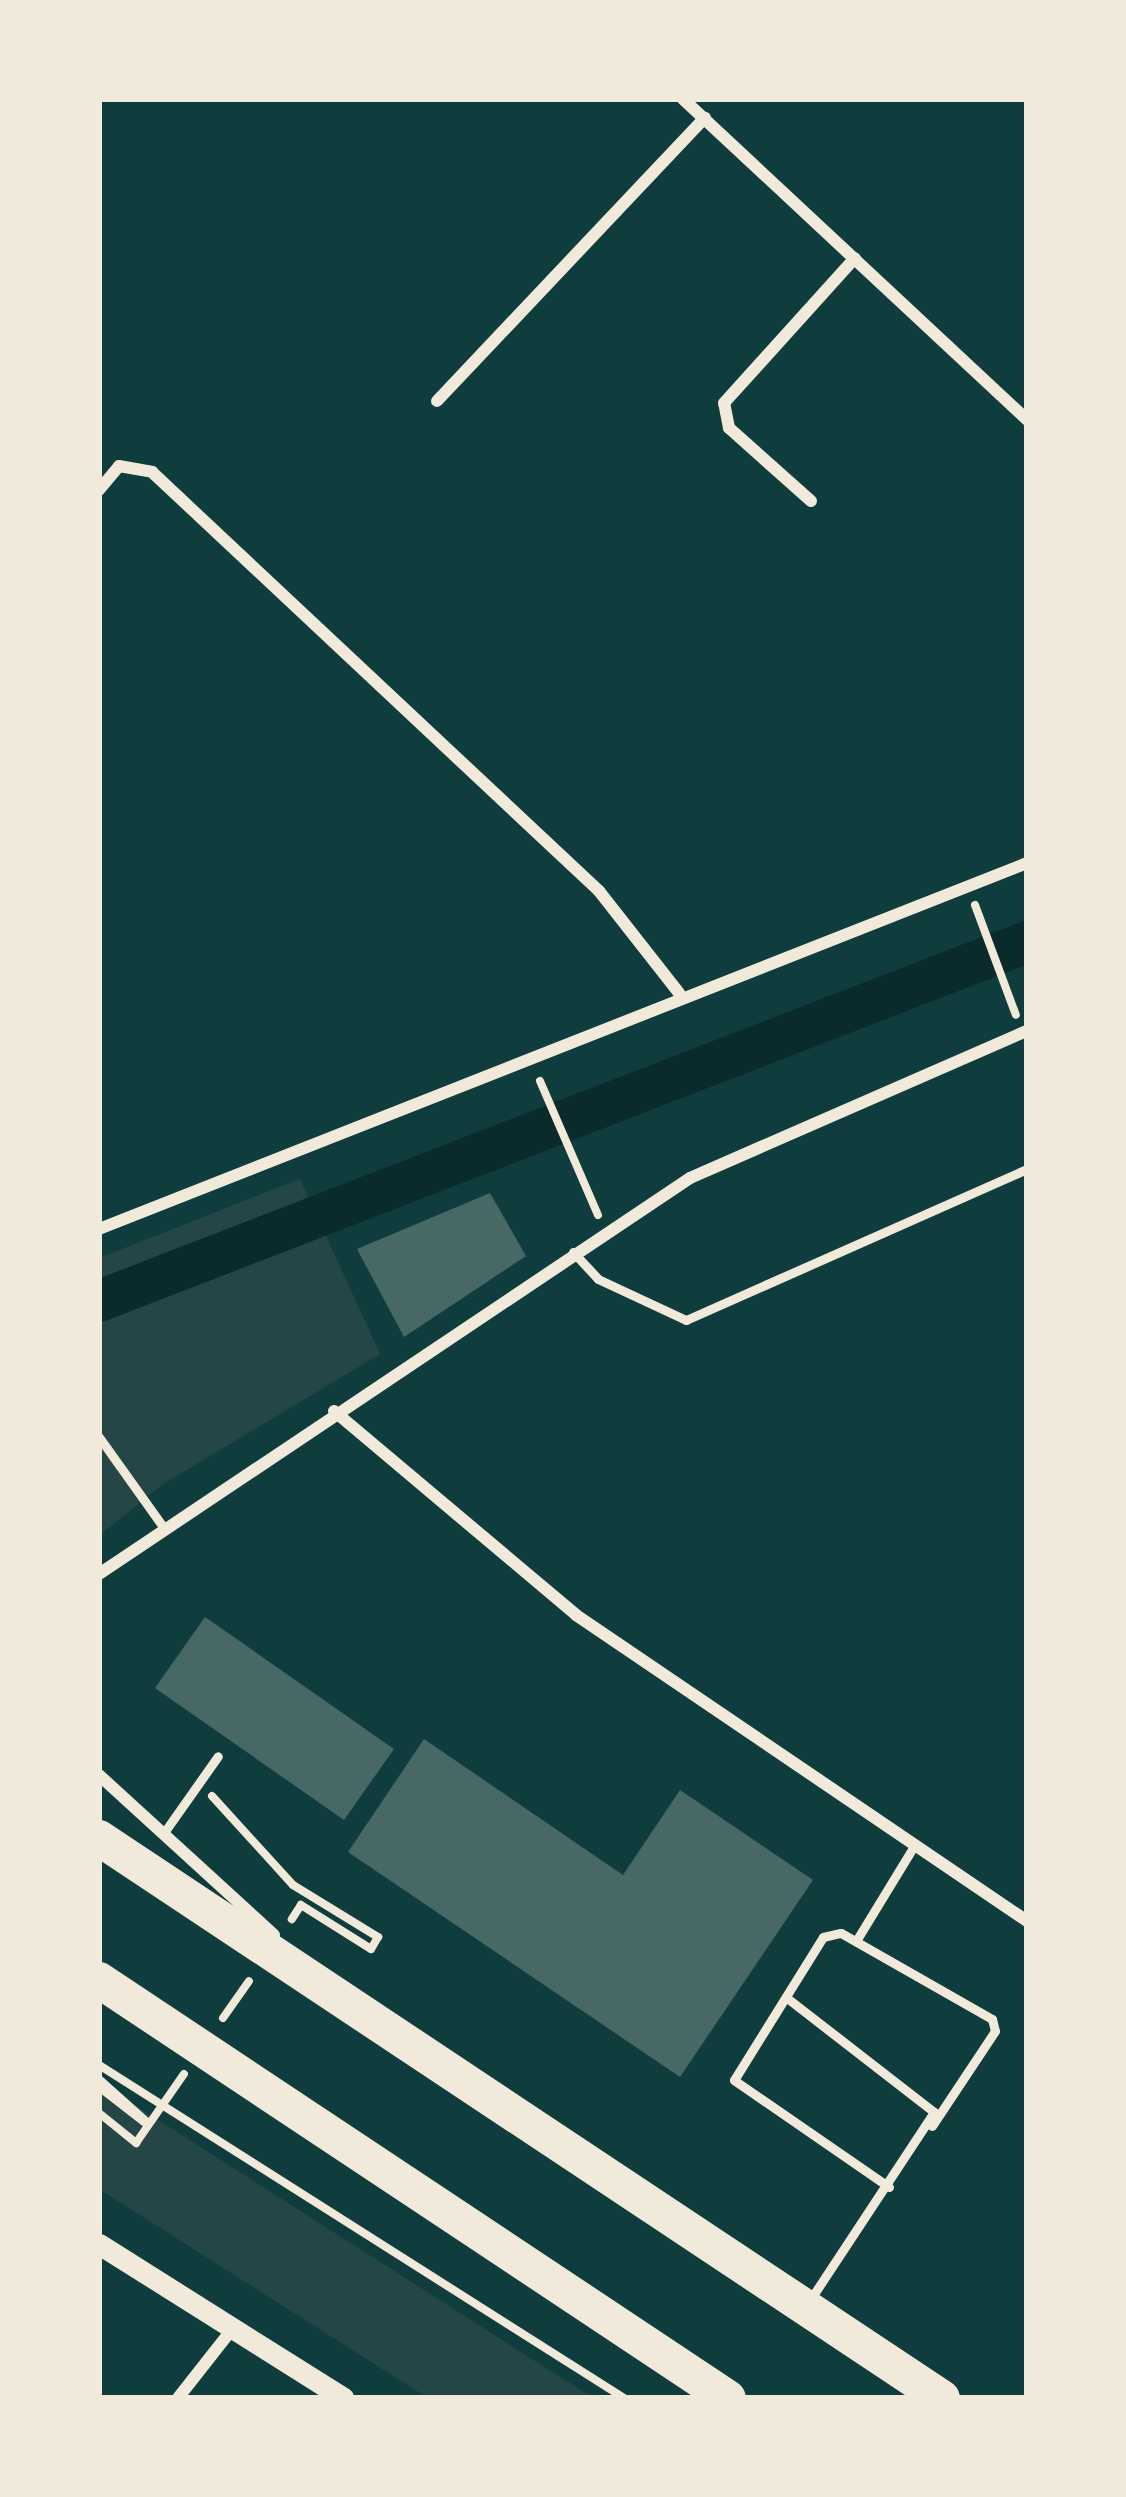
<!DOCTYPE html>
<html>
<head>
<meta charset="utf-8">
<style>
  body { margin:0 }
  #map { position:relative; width:1126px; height:2497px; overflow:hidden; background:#0f3d3e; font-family:"Public Sans",sans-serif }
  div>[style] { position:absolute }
  .green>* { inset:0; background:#244646 }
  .canal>* { height:42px; margin:-21px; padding:0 21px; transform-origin:21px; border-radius:21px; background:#0a2a2b }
  .building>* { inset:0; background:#486865 }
  .path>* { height:8px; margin:-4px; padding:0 4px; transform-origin:4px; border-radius:4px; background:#f1e9da }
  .service>* { height:9px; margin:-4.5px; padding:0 4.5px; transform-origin:4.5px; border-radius:4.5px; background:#f1e9da }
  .minor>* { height:12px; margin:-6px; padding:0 6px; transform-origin:6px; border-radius:6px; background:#f1e9da }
  .tertiary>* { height:21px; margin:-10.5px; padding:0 10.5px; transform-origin:10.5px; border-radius:10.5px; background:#f1e9da }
  .motorway>* { height:36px; margin:-18px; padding:0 18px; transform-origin:18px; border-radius:18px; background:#f1e9da }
  span { translate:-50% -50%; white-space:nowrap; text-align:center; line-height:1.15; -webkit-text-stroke:12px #f1e9da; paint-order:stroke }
  .frame { position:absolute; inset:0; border:102px solid #f1e9da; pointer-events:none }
</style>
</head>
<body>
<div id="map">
  <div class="green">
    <div style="clip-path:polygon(300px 1179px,380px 1354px,163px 1484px,99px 1536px,99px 1258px)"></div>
    <div style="clip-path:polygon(99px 2082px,593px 2398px,428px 2398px,99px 2189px)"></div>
  </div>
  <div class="canal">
    <div style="left:99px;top:1301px;width:995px;rotate:-21.15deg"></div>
  </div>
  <div class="building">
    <div style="clip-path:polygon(490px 1193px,526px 1256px,404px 1337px,357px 1249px)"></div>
    <div style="clip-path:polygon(205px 1617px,394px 1749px,344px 1820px,155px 1688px)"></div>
    <div style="clip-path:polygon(424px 1739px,623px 1875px,680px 1790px,813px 1880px,680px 2077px,348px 1852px)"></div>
  </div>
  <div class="path">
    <div style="left:975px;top:905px;width:117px;rotate:69.6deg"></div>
    <div style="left:540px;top:1081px;width:146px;rotate:66.6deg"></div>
    <div style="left:212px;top:1796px;width:120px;rotate:47.7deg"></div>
    <div style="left:293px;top:1885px;width:100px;rotate:31.5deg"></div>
    <div style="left:378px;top:1937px;width:14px;rotate:120deg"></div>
    <div style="left:371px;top:1949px;width:83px;rotate:-147.8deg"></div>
    <div style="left:301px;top:1905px;width:17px;rotate:123deg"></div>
    <div style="left:223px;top:2018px;width:45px;rotate:-54.9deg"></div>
    <div style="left:99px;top:2065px;width:622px;rotate:32.39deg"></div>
    <div style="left:99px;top:2079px;width:63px;rotate:41.8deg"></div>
    <div style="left:99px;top:2087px;width:58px;rotate:38deg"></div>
    <div style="left:99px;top:2113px;width:48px;rotate:39deg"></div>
    <div style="left:136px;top:2143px;width:84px;rotate:-55.2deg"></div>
  </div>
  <div class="service">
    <div style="left:573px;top:1252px;width:37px;rotate:47deg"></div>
    <div style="left:598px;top:1279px;width:97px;rotate:25deg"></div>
    <div style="left:686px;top:1320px;width:373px;rotate:-23.9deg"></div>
    <div style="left:99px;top:1437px;width:112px;rotate:54.5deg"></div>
    <div style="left:163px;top:1834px;width:95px;rotate:-54.8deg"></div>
    <div style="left:856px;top:1941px;width:111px;rotate:-58.6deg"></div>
    <div style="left:787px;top:1998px;width:186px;rotate:37.8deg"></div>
    <div style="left:934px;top:2112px;width:225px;rotate:123.4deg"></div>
    <div style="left:889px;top:2187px;width:188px;rotate:-145.4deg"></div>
    <div style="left:734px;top:2080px;width:168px;rotate:-58.1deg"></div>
    <div style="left:823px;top:1937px;width:18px;rotate:-13deg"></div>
    <div style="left:841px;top:1933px;width:174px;rotate:29.7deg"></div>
    <div style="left:992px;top:2019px;width:12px;rotate:76deg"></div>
    <div style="left:995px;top:2031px;width:114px;rotate:123.6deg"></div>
  </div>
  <div class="minor">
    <div style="left:683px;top:99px;width:471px;rotate:43deg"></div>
    <div style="left:437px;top:401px;width:390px;rotate:-46.6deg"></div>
    <div style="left:99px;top:490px;width:31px;rotate:-50deg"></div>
    <div style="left:119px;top:466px;width:34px;rotate:10deg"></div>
    <div style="left:152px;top:472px;width:613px;rotate:43.15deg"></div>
    <div style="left:599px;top:891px;width:130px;rotate:51.9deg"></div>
    <div style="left:811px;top:501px;width:110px;rotate:-138.3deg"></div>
    <div style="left:729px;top:428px;width:25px;rotate:-101deg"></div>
    <div style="left:724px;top:403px;width:195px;rotate:-47.9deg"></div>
    <div style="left:99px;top:1229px;width:998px;rotate:-21.52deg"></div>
    <div style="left:334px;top:1411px;width:317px;rotate:40.1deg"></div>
    <div style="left:576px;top:1615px;width:545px;rotate:34.16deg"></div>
    <div style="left:99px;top:1574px;width:711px;rotate:-33.82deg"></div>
    <div style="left:690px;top:1178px;width:368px;rotate:-23.6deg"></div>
    <div style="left:99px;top:1775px;width:237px;rotate:42.4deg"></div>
    <div style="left:178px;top:2398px;width:89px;rotate:-51.8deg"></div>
  </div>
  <div class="tertiary">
    <div style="left:99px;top:2244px;width:289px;rotate:32.2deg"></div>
  </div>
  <div class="motorway">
    <div style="left:99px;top:1838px;width:1012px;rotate:33.6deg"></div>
    <div style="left:99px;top:1980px;width:755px;rotate:33.61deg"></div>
  </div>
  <div class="frame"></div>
</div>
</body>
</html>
